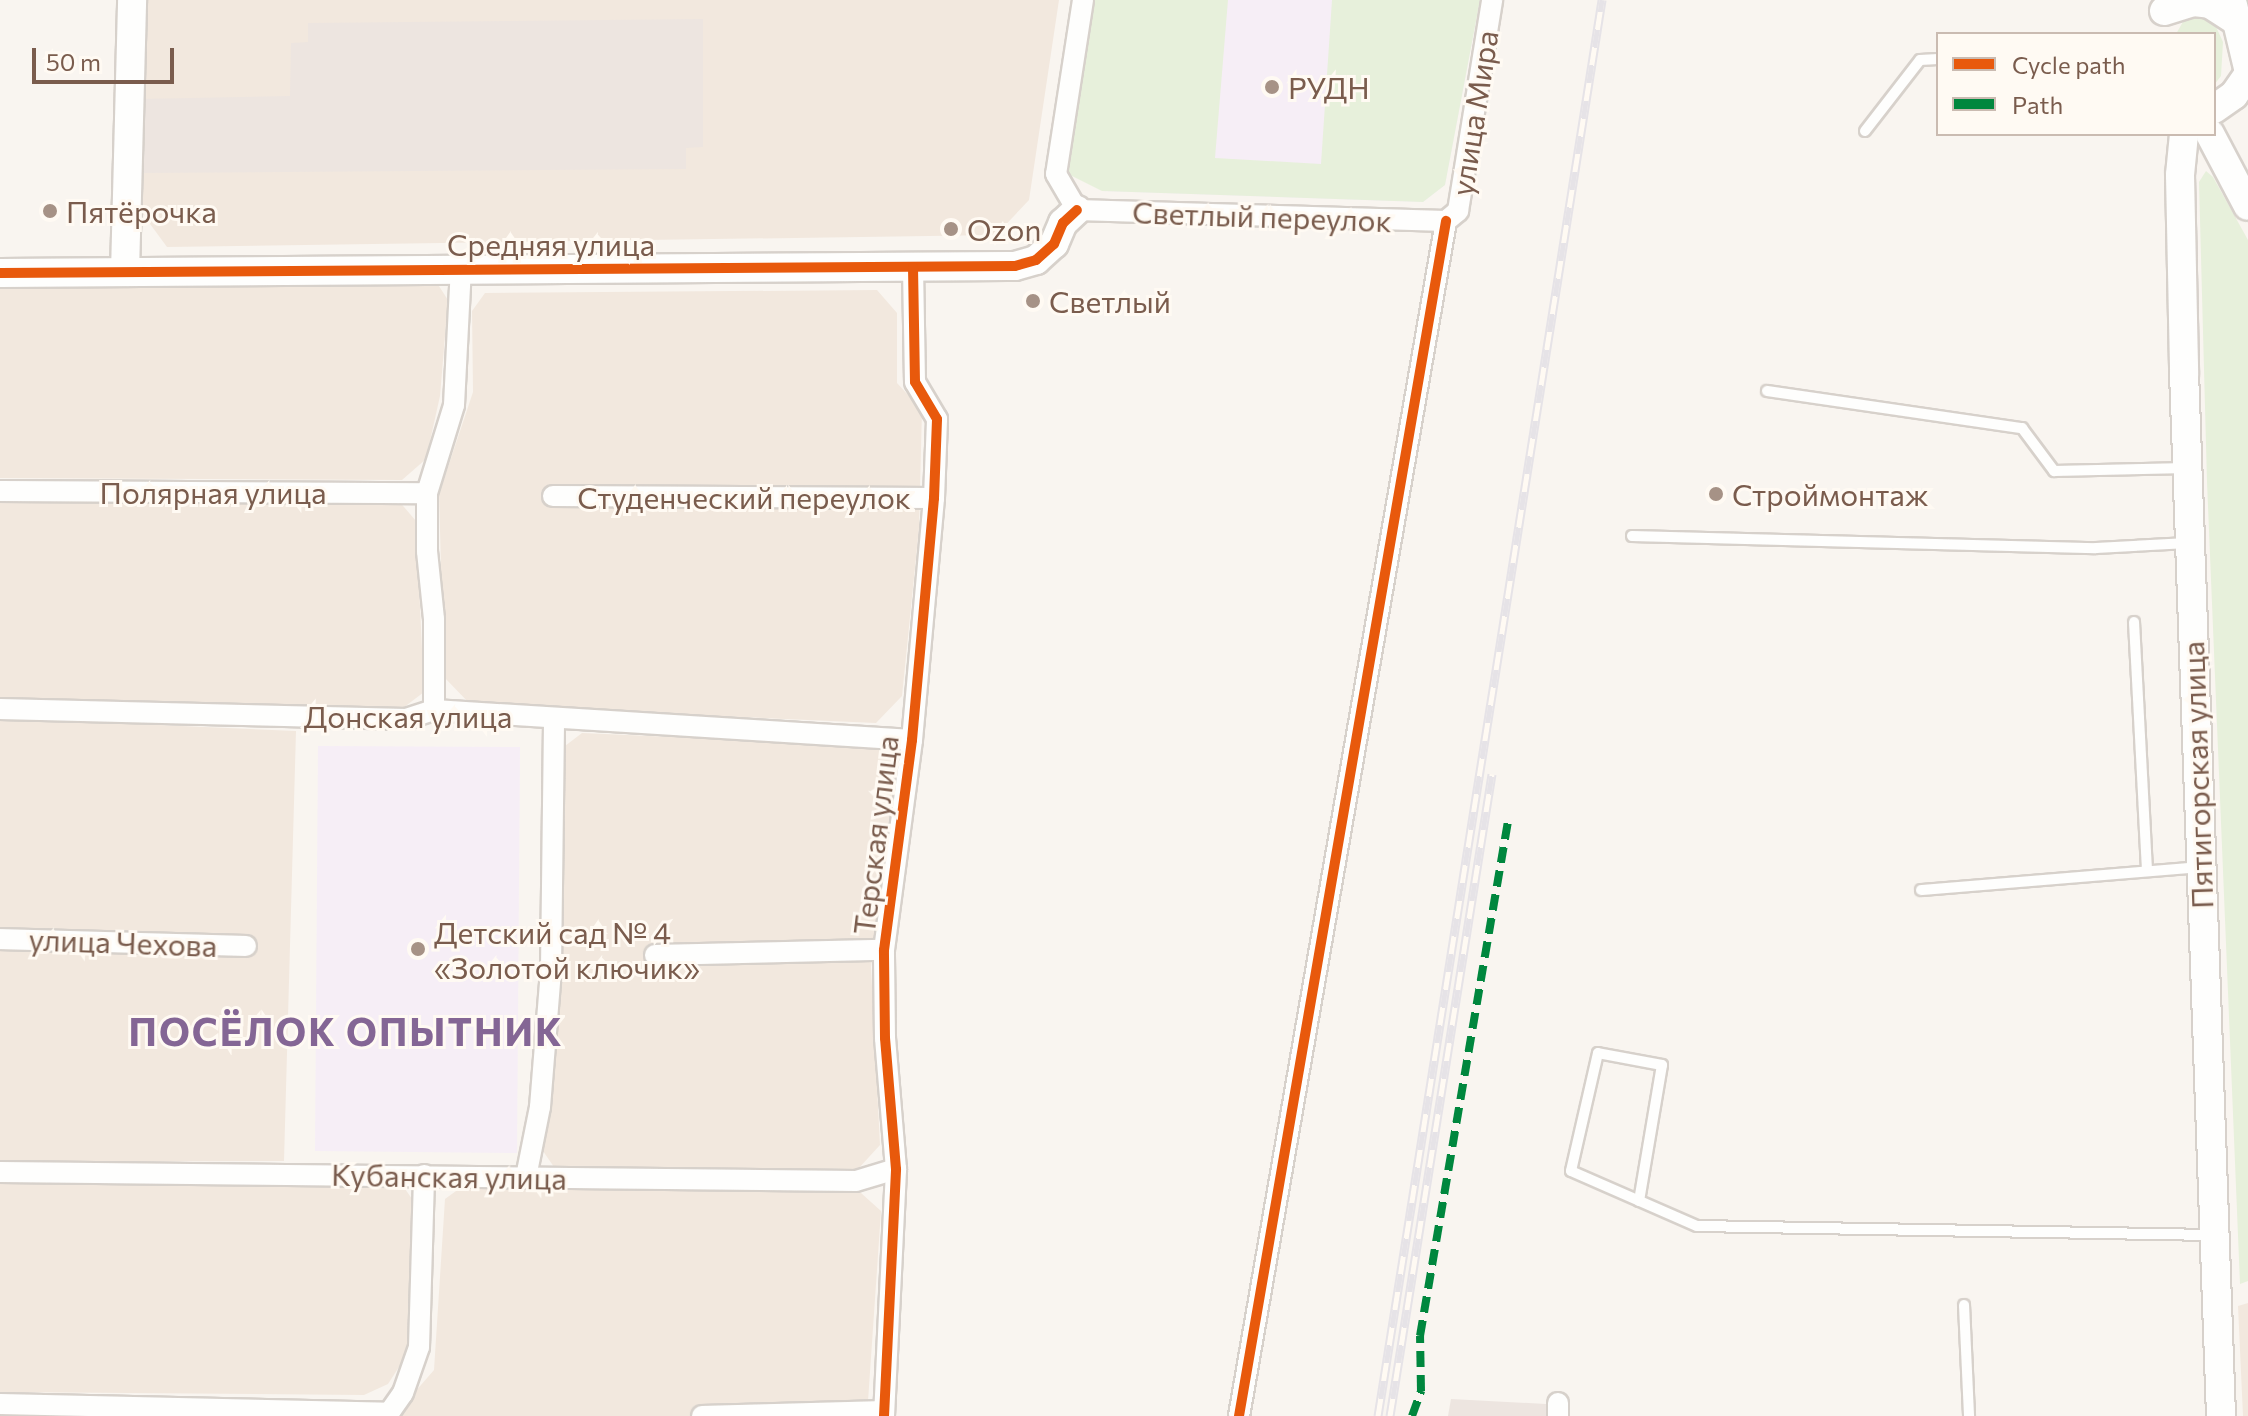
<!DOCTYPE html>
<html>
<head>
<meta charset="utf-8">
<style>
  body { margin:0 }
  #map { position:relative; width:2248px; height:1416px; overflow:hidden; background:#f9f5f0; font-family:Commissioner,sans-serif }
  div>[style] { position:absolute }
  .residential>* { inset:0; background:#f2e8de }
  .industrial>* { inset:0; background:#ede5e0 }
  .education>* { inset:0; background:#f6eef6 }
  .green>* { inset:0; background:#e7f0db }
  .roads { filter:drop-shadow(2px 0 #d7d1cb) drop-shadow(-2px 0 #d7d1cb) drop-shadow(0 2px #d7d1cb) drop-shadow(0 -2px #d7d1cb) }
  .lane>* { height:10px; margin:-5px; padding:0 5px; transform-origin:5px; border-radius:5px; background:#fefefd }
  .street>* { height:20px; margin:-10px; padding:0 10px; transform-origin:10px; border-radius:10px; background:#fefefd }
  .secondary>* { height:28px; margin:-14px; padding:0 14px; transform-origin:14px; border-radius:14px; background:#fefefd }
  .rail>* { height:9px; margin-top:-4.5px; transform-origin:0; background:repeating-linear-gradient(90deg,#fffaf3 0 18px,#e6e3e7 0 36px); box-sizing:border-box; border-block:2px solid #e6e3e7 }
  .quiet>* { height:8px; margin-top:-4px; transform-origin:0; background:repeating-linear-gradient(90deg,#00873e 0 16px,transparent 0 24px) }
  .cycleway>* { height:10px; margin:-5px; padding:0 5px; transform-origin:5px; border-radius:5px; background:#e8590c }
  .dots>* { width:22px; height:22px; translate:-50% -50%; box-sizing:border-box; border:4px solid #fffaf3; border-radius:50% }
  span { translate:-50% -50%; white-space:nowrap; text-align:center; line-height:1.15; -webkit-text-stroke:6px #fffaf3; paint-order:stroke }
  .poi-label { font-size:30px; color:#7a5c4d }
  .left { translate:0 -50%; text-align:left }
  .street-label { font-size:30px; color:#7a5c4d }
  .district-label { font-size:38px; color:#846695; font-weight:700; letter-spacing:2px }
  .legend { position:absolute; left:1936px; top:32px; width:280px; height:104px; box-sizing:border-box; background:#fffaf3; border:2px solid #cabbb1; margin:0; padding:10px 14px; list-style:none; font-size:24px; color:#7a5c4d }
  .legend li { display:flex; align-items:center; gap:16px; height:40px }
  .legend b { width:40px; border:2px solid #cabbb1 }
  .scale { position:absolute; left:32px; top:48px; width:142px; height:36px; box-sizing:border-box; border:4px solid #7a5c4d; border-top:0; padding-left:10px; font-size:24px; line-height:28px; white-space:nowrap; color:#7a5c4d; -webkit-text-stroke:6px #fffaf3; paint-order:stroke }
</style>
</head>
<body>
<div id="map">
  <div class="residential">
    <div style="clip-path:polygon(142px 0,1059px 0,1029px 200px,996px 235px,167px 247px,142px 213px)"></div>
    <div style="clip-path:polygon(435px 280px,448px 300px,440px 396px,426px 459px,402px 480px,0 478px,0 282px)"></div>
    <div style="clip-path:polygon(877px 290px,897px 313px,897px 383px,922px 410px,919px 528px,902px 696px,876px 723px,471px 705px,444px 677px,439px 494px,473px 392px,472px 311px,485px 293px)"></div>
    <div style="clip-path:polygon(0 500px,398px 500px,416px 521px,424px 692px,403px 708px,0 702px)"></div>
    <div style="clip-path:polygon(0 718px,296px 731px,284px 1161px,0 1162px)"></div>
    <div style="clip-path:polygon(582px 733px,879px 746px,896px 762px,871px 967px,880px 1145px,858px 1169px,554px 1167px,543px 1151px,562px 950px,565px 746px)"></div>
    <div style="clip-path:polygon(0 1182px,403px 1186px,417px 1206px,408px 1353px,388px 1384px,364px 1395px,0 1392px)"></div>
    <div style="clip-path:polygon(467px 1183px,861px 1193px,881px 1211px,867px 1416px,394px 1416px,434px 1370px,445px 1199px)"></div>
    <div style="clip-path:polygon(2248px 1303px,2248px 1416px,2243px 1416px,2238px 1306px)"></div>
  </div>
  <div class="industrial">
    <div style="clip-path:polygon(703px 19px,703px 147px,686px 148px,686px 169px,138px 173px,138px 99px,290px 96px,291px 43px,308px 42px,308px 23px)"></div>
    <div style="clip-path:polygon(1451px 1399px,1546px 1404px,1547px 1416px,1448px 1416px)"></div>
  </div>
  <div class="education">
    <div style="clip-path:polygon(1093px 0,1480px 0,1445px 185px,1423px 202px,1102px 191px)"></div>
    <div style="clip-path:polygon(318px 746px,520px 747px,517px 1153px,315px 1151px)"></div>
  </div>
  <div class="green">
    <div style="clip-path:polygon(1093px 0,1228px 0,1215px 158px,1321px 164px,1332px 0,1480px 0,1445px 185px,1423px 202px,1102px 191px,1068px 174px)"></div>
    <div style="clip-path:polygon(2204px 15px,2213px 20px,2223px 42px,2221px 76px,2214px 85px,2214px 34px,2176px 34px,2184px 20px)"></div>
    <div style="clip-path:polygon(2206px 171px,2213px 177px,2248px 240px,2248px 1281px,2240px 1284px,2207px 482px,2199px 182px)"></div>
  </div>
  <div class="roads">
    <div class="lane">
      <div style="left:1865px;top:131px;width:90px;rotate:-52.2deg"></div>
      <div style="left:1920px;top:60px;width:18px;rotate:-3deg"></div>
      <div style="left:1767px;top:391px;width:258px;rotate:8.3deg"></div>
      <div style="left:2022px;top:428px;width:54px;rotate:53.3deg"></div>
      <div style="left:2054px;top:471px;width:133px;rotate:-1.3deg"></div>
      <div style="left:1632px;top:536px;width:464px;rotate:1.5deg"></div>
      <div style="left:2096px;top:548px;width:92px;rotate:-3.1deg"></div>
      <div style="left:2134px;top:622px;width:247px;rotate:87deg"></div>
      <div style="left:1921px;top:890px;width:279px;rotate:-4.7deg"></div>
      <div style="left:1639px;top:1201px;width:138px;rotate:-80.4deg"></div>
      <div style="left:1662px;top:1065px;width:65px;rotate:-169.4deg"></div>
      <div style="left:1598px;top:1053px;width:121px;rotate:102.9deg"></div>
      <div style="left:1571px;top:1171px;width:137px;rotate:23.6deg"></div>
      <div style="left:1697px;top:1226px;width:514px;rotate:1deg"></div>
      <div style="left:1964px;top:1305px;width:111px;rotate:87.4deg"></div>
    </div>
    <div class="street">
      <div style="left:1083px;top:0;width:176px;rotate:98.8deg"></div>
      <div style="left:1056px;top:174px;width:42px;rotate:59.7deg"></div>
      <div style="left:1077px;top:210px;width:369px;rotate:1.7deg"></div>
      <div style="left:1446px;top:221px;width:16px;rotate:-40deg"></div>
      <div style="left:1458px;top:211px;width:214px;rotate:-80.8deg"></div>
      <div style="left:0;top:491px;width:427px;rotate:0.3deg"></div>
      <div style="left:553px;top:496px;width:381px;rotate:0.3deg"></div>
      <div style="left:0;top:709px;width:406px;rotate:1.4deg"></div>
      <div style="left:406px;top:719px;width:29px;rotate:-18deg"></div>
      <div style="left:434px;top:710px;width:479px;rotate:3.6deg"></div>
      <div style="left:434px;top:710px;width:91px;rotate:-90deg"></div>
      <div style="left:434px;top:619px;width:68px;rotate:-95.9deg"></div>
      <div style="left:427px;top:551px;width:58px;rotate:-90deg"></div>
      <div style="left:427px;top:493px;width:92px;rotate:-72.9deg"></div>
      <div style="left:454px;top:405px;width:136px;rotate:-87.1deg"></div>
      <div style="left:0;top:939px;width:246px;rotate:1.6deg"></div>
      <div style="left:655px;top:955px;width:229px;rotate:-1.3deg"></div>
      <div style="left:0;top:1172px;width:856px;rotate:0.6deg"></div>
      <div style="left:856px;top:1181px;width:42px;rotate:-16.7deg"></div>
      <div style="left:526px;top:1177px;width:71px;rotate:-78.7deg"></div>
      <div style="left:540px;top:1107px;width:138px;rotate:-85.4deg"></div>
      <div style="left:551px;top:969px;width:251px;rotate:-89.3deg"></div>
      <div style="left:1558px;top:1403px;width:13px;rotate:90deg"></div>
      <div style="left:0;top:1404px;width:389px;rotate:1.3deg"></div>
      <div style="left:389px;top:1413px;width:24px;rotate:-55deg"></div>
      <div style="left:403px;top:1393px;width:49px;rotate:-70.8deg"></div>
      <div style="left:419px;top:1347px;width:172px;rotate:-88.3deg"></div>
      <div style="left:702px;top:1416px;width:182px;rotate:-1.6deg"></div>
      <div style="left:884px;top:1416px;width:247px;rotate:-87.2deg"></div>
      <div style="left:896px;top:1169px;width:131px;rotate:-94.8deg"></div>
      <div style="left:885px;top:1038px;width:88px;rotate:-90.7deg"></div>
      <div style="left:884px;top:950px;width:212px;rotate:-82.4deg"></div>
      <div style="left:912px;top:740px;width:243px;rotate:-84.8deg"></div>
      <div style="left:934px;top:498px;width:79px;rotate:-87.8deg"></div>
      <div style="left:937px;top:419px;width:43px;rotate:-120.7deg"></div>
      <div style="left:915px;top:382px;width:115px;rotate:-91deg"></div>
      <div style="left:1239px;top:1416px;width:1213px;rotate:-80.17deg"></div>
    </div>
    <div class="secondary">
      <div style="left:2233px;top:5px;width:65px;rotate:76.6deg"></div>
      <div style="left:2164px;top:11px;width:31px;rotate:-17deg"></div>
      <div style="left:2194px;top:2px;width:16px;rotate:7deg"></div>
      <div style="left:2210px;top:4px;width:30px;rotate:33deg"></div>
      <div style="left:2214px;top:109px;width:24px;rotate:-35deg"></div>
      <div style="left:2234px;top:95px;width:24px;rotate:-55deg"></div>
      <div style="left:2184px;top:134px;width:41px;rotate:95.6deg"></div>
      <div style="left:2180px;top:175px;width:197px;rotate:88.8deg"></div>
      <div style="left:2184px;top:372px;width:1045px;rotate:87.97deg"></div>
      <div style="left:2210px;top:134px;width:81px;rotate:62.2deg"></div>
      <div style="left:125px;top:272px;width:272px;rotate:-88.5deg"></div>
      <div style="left:0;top:273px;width:1015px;rotate:-0.4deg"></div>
      <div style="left:1015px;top:266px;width:22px;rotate:-16deg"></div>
      <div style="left:1036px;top:260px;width:24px;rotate:-42deg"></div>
      <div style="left:1054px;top:244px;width:23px;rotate:-67deg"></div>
      <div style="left:1063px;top:223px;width:19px;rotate:-43deg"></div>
    </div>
  </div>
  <div class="rail">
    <div style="left:1378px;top:1416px;width:1434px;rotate:-81.01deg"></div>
    <div style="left:1390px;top:1416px;width:650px;rotate:-80.97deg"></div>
  </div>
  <div class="quiet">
    <div style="left:1412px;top:1416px;width:27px;rotate:-70deg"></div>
    <div style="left:1421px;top:1391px;width:55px;rotate:-91deg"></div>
    <div style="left:1420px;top:1336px;width:522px;rotate:-80.3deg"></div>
  </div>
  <div class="cycleway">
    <div style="left:0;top:273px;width:1015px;rotate:-0.4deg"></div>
    <div style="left:1015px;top:266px;width:22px;rotate:-16deg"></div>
    <div style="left:1036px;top:260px;width:24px;rotate:-42deg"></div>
    <div style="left:1054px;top:244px;width:23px;rotate:-67deg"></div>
    <div style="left:1063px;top:223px;width:19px;rotate:-43deg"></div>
    <div style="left:884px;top:1416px;width:247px;rotate:-87.2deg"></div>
    <div style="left:896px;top:1169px;width:131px;rotate:-94.8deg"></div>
    <div style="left:885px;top:1038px;width:88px;rotate:-90.7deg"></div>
    <div style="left:884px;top:950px;width:212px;rotate:-82.4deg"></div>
    <div style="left:912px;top:740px;width:243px;rotate:-84.8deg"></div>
    <div style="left:934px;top:498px;width:79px;rotate:-87.8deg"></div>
    <div style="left:937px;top:419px;width:43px;rotate:-120.7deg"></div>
    <div style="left:915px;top:382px;width:115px;rotate:-91deg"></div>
    <div style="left:1239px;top:1416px;width:1213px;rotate:-80.17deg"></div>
  </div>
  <div class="dots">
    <div style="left:1272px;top:87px;background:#a69286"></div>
    <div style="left:50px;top:211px;background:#a69286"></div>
    <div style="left:951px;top:229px;background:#a69286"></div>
    <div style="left:1033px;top:301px;background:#a69286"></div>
    <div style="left:1716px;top:494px;background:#a69286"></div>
    <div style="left:418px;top:949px;background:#a69286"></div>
  </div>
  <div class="poi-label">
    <span class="left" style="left:1288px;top:87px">РУДН</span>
    <span class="left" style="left:66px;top:211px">Пятёрочка</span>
    <span class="left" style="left:967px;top:229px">Ozon</span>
    <span class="left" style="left:1049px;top:301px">Светлый</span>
    <span class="left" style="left:1732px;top:494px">Строймонтаж</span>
    <span class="left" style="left:434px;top:949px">Детский сад № 4<br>«Золотой ключик»</span>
  </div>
  <div class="street-label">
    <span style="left:1474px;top:113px;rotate:-81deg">улица Мира</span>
    <span style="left:1262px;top:216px;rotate:2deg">Светлый переулок</span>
    <span style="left:551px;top:244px">Средняя улица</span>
    <span style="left:213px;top:492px">Полярная улица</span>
    <span style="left:744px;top:497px">Студенческий переулок</span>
    <span style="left:408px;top:716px">Донская улица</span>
    <span style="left:2197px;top:775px;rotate:-92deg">Пятигорская улица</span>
    <span style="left:875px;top:835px;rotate:-83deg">Терская улица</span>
    <span style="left:123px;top:942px;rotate:2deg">улица Чехова</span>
    <span style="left:449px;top:1176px;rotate:1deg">Кубанская улица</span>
  </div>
  <div class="district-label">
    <span style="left:346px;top:1031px">ПОСЁЛОК ОПЫТНИК</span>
  </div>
  <ul class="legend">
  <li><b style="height:10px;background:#e8590c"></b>Cycle path</li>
  <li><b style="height:10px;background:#00873e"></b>Path</li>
  </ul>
  <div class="scale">50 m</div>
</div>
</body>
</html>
